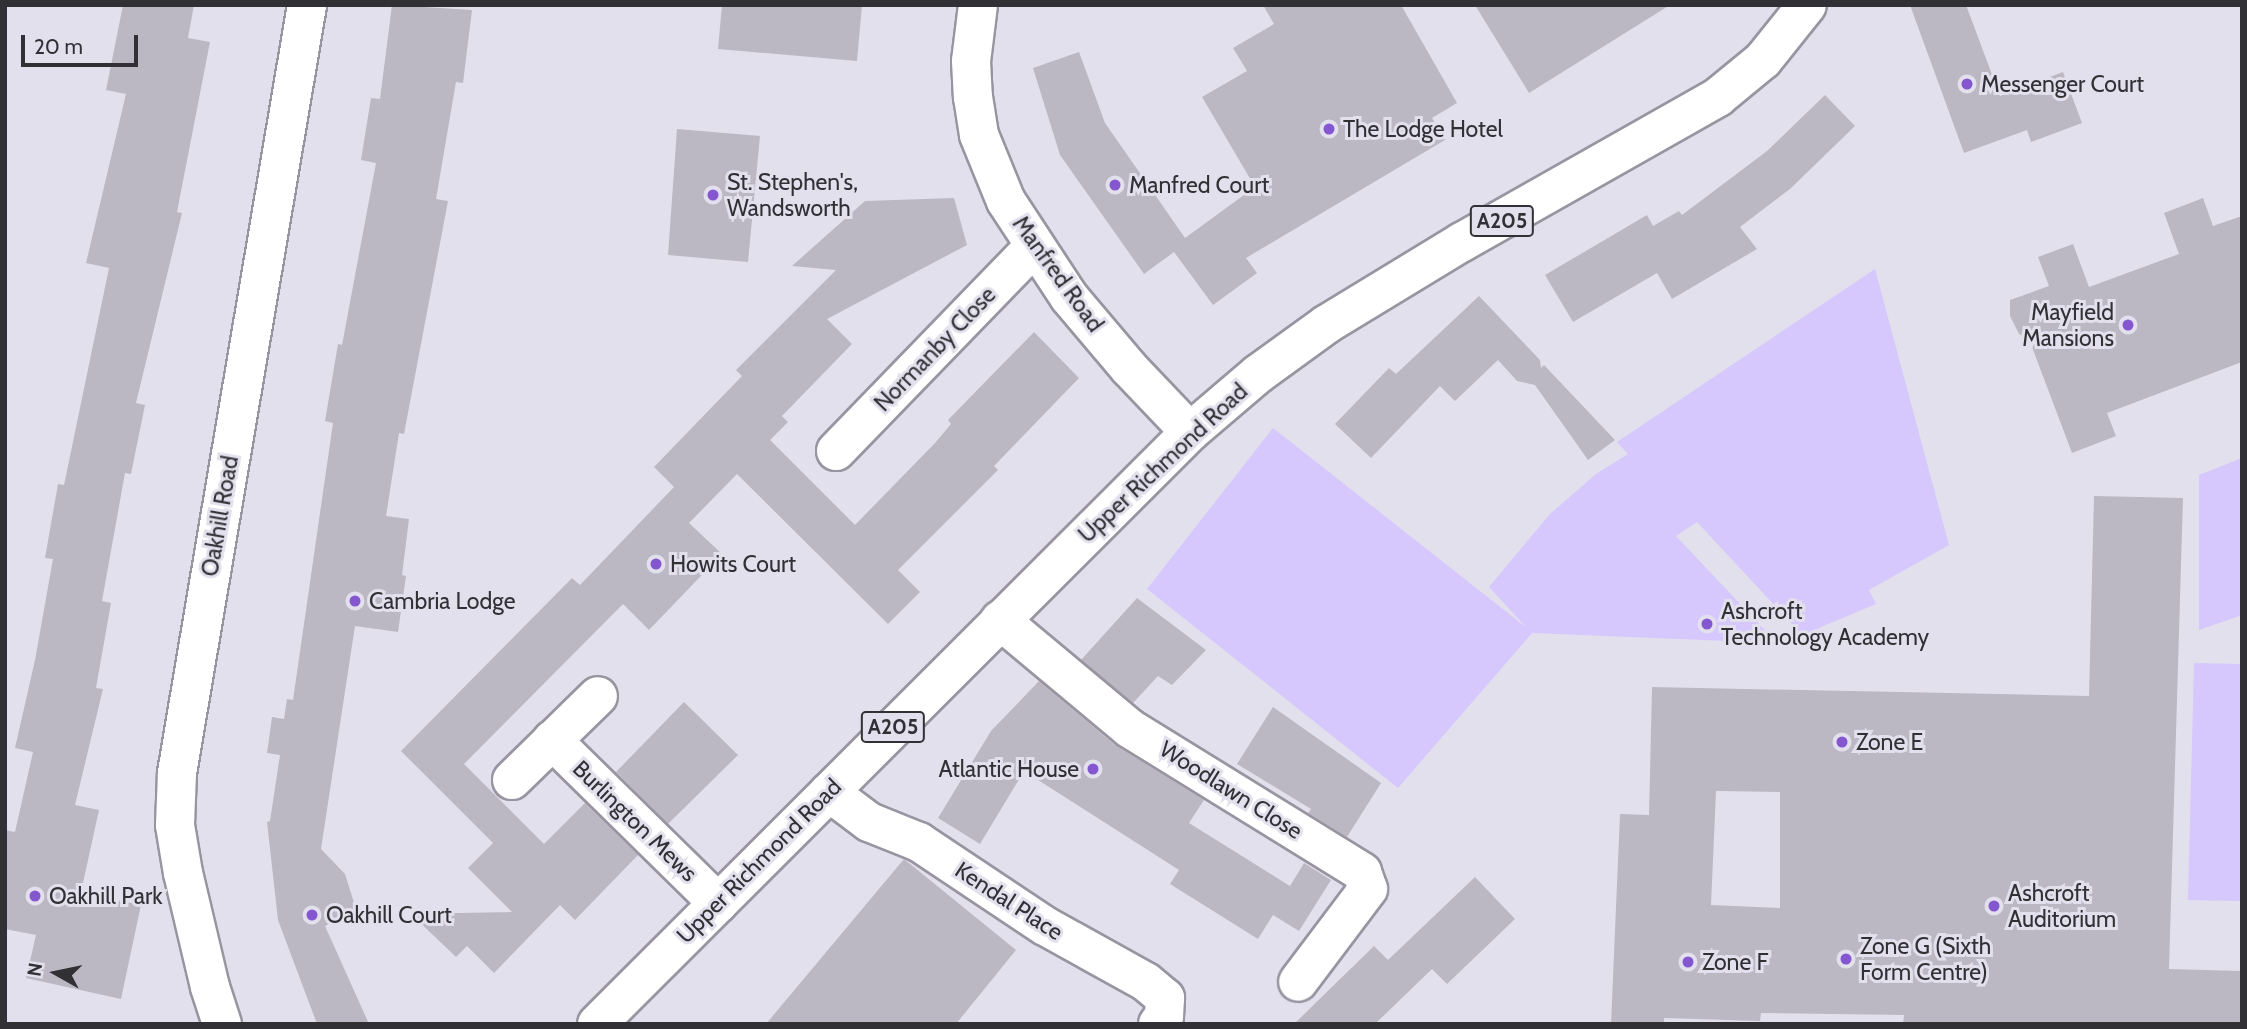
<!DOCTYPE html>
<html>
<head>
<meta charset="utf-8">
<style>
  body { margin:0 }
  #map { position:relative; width:2247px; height:1029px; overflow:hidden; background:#e3e0ed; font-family:Cabin,sans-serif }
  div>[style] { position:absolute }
  .green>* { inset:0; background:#d6c7fd }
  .building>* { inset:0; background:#bbb8c4 }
  .roads { filter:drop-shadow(2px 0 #9895a1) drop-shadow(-2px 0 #9895a1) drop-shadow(0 2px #9895a1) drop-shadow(0 -2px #9895a1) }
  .minor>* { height:38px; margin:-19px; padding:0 19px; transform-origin:19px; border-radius:19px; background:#fff }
  .trunk>* { height:38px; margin:-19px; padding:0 19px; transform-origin:19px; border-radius:19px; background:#fff }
  .dots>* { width:19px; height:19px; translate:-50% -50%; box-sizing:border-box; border:4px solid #e3e0ed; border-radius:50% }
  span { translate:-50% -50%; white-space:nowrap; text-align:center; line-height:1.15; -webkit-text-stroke:6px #e3e0ed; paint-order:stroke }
  .shield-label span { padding:2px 5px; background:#e3e0ed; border:2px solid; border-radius:5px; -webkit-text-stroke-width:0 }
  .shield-label { font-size:21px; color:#313035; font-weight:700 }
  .poi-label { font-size:23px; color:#313035 }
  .left { translate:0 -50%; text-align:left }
  .right { translate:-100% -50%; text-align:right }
  .street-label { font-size:23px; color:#313035 }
  .frame { position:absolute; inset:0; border:7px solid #313035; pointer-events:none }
  .north { position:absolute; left:21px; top:938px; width:70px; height:70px; -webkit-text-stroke:5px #e3e0ed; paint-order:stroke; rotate:279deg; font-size:19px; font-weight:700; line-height:28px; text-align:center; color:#313035 }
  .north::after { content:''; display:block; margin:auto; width:24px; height:32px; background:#313035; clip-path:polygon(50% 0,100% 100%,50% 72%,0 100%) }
  .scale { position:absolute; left:21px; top:35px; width:117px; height:32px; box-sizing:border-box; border:4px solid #313035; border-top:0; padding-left:9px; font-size:21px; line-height:24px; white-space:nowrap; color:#313035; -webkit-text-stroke:5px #e3e0ed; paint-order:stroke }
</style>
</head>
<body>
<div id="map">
  <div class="green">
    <div style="clip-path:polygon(1875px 269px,1949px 545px,1869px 590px,1876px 604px,1802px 635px,1697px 522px,1676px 536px,1777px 643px,1532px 633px,1398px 788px,1147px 589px,1273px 428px,1527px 628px,1489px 587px,1550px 514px,1596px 474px,1628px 454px,1617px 442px)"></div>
    <div style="clip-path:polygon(2242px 458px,2242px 615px,2199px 630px,2199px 475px)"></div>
    <div style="clip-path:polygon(2194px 663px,2242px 664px,2242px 901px,2188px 900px)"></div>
  </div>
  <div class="building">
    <div style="clip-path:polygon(123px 5px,194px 5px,188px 38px,210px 42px,177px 212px,182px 213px,136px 403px,145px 405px,131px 474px,125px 473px,102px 601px,111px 603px,96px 688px,103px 689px,75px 805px,99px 810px,81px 892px,141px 905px,121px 999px,26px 978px,36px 935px,5px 929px,5px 830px,15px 832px,33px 752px,15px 748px,35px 660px,53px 559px,45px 558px,58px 484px,64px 485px,109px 268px,86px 263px,126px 94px,106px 90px)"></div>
    <div style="clip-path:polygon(392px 5px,472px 10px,463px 83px,456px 82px,436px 199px,448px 201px,404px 434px,399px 433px,386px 516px,409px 519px,402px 575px,406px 576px,398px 632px,355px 626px,321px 849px,345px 874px,356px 909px,325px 926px,369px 1024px,317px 1024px,278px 920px,267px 822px,270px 821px,280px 755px,267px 753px,272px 717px,284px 719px,287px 699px,293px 700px,333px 423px,325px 421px,338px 344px,342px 345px,376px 163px,361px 160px,371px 98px,380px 99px)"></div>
    <div style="clip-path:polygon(722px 5px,862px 5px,857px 61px,718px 49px)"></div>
    <div style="clip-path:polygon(1263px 5px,1401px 5px,1457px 103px,1432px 118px,1445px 140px,1246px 258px,1257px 273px,1213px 305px,1174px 252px,1144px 274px,1060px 155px,1033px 68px,1079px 52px,1105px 123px,1185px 238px,1255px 187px,1202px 97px,1247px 71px,1233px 48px,1274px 24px)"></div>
    <div style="clip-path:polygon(1475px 5px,1670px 5px,1529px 93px)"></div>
    <div style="clip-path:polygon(1910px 5px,1966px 5px,2000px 96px,2063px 72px,2082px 123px,2031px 142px,2027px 130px,1964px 153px)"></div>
    <div style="clip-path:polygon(1825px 95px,1855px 126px,1790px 189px,1740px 227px,1757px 249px,1672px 299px,1657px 273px,1573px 322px,1545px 275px,1647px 215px,1653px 226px,1679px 211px,1682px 215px,1767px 151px)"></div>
    <div style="clip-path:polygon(677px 129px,760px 136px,748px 262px,668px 255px)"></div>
    <div style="clip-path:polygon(954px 198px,967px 245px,827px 319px,852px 344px,782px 416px,788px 422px,770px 440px,855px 525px,935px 443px,951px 424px,948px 420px,1034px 332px,1079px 378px,994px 466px,998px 470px,898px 570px,920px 592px,888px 624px,737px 474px,689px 523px,722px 554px,649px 630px,623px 604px,464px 764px,544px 844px,585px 803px,638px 855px,575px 920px,560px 905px,494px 973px,467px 946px,456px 957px,411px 914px,512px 912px,468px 868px,493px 843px,401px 751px,572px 578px,580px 585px,674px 487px,654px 467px,742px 376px,736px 370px,836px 270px,792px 266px,865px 201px)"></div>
    <div style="clip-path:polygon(2203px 198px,2213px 226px,2242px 216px,2242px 362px,2107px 413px,2116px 436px,2072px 453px,2029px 339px,2019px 334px,2010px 316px,2010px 300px,2049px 286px,2038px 257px,2073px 244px,2089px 287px,2179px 254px,2164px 213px)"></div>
    <div style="clip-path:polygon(1479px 296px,1540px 360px,1541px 368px,1544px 365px,1615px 440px,1588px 460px,1535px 385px,1517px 381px,1498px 360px,1455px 401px,1440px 386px,1371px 458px,1335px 424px,1389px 368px,1396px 374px)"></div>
    <div style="clip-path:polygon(evenodd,2094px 496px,2183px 498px,2169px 969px,2242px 971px,2242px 1024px,1903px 1024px,1904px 1015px,1761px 1013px,1760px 1021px,1664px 1018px,1664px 1024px,1611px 1024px,1620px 814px,1649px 815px,1652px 687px,2089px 696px,2094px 496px,1716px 791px,1780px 792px,1780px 908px,1711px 905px,1716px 791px)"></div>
    <div style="clip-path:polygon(1137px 598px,1206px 650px,1172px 685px,1158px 676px,1133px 703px,1081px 660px)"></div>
    <div style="clip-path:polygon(1039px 681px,1115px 745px,1204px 800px,1189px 823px,1290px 886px,1304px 863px,1331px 880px,1299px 931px,1273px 915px,1258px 939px,1170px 884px,1179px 870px,1024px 771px,980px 844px,938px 818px,991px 731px)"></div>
    <div style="clip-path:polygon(684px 702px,738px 755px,668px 824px,616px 772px)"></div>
    <div style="clip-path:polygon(1273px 707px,1381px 783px,1347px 837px,1308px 813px,1311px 809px,1237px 764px)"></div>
    <div style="clip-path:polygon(904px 859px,1016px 950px,956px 1024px,766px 1024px)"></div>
    <div style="clip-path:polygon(1475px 877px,1515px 919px,1447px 984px,1432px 969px,1375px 1024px,1294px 1024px,1374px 946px,1388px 960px)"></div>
  </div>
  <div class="roads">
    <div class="minor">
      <div style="left:978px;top:5px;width:56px;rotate:97.1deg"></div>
      <div style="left:971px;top:61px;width:36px;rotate:87deg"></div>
      <div style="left:973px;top:97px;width:38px;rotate:81deg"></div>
      <div style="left:979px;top:135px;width:71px;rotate:67.8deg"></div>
      <div style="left:1006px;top:201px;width:115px;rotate:56.7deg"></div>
      <div style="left:1069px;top:297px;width:93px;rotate:49.8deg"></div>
      <div style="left:1129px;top:368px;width:88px;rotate:46.4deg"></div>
      <div style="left:836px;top:451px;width:284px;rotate:-45.9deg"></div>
      <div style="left:1000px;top:620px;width:168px;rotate:39.9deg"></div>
      <div style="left:1129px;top:728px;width:274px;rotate:31.7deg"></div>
      <div style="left:1362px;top:872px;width:18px;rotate:71deg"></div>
      <div style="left:1368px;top:889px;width:116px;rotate:127deg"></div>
      <div style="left:552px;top:740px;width:233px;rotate:44.5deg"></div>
      <div style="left:512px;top:780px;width:120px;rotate:-44.3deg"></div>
      <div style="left:829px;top:792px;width:50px;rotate:36.9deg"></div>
      <div style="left:869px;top:822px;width:54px;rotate:21.8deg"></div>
      <div style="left:919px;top:842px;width:151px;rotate:33.7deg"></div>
      <div style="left:1045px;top:926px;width:115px;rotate:29deg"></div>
      <div style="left:1146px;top:982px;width:25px;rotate:40deg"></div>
      <div style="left:1165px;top:998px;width:18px;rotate:93deg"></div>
      <div style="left:1164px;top:1016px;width:10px;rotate:127deg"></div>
      <div style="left:222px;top:1024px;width:39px;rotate:-108deg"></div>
      <div style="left:210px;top:987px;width:117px;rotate:-103.3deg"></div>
      <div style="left:183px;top:873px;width:49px;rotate:-99.5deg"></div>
      <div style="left:175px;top:825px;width:52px;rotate:-87.8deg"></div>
      <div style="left:177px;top:773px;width:779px;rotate:-80.39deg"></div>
    </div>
    <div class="trunk">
      <div style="left:597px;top:1024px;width:838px;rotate:-44.95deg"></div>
      <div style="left:1190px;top:432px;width:89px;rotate:-40.5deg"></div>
      <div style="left:1258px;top:374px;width:85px;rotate:-35.9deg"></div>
      <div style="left:1327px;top:324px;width:158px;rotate:-31.3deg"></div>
      <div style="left:1462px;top:242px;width:294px;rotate:-29.5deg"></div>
      <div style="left:1718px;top:97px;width:58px;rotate:-39.4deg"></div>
      <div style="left:1763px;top:60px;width:70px;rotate:-51.3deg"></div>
    </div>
  </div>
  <div class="dots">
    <div style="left:1967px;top:84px;background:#8457d0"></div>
    <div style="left:1329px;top:129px;background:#8457d0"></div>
    <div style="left:1115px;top:185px;background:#8457d0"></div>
    <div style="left:713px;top:195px;background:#8457d0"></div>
    <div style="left:2128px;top:325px;background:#8457d0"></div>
    <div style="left:656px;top:564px;background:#8457d0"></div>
    <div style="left:355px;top:601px;background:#8457d0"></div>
    <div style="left:1707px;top:624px;background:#8457d0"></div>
    <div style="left:1842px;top:742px;background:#8457d0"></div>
    <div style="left:1093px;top:769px;background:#8457d0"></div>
    <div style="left:35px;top:896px;background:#8457d0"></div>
    <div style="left:1994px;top:906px;background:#8457d0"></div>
    <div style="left:312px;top:915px;background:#8457d0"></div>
    <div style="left:1846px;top:959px;background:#8457d0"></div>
    <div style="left:1688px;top:962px;background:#8457d0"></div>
  </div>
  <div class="shield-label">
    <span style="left:1502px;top:221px">A205</span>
    <span style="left:893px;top:727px">A205</span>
  </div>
  <div class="poi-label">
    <span class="left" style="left:1981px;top:84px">Messenger Court</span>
    <span class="left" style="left:1343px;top:129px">The Lodge Hotel</span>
    <span class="left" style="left:727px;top:195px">St. Stephen's,<br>Wandsworth</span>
    <span class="left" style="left:1129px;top:185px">Manfred Court</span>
    <span class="right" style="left:2114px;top:325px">Mayfield<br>Mansions</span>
    <span class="left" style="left:670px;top:564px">Howits Court</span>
    <span class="left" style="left:369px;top:601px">Cambria Lodge</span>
    <span class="left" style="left:1721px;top:624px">Ashcroft<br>Technology Academy</span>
    <span class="left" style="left:1856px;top:742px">Zone E</span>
    <span class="right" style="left:1079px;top:769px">Atlantic House</span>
    <span class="left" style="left:2008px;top:906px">Ashcroft<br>Auditorium</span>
    <span class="left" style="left:49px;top:896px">Oakhill Park</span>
    <span class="left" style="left:326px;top:915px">Oakhill Court</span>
    <span class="left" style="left:1860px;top:959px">Zone G (Sixth<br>Form Centre)</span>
    <span class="left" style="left:1702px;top:962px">Zone F</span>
  </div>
  <div class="street-label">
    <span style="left:1058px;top:274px;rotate:54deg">Manfred Road</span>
    <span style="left:935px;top:349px;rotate:-46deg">Normanby Close</span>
    <span style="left:1163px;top:463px;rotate:-43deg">Upper Richmond Road</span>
    <span style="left:220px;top:516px;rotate:-80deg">Oakhill Road</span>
    <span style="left:1231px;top:790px;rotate:32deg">Woodlawn Close</span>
    <span style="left:635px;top:821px;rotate:44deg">Burlington Mews</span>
    <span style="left:759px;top:861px;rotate:-45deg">Upper Richmond Road</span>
    <span style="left:1009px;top:901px;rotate:33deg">Kendal Place</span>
  </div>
  <div class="frame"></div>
  <div class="north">N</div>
  <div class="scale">20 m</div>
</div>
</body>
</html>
